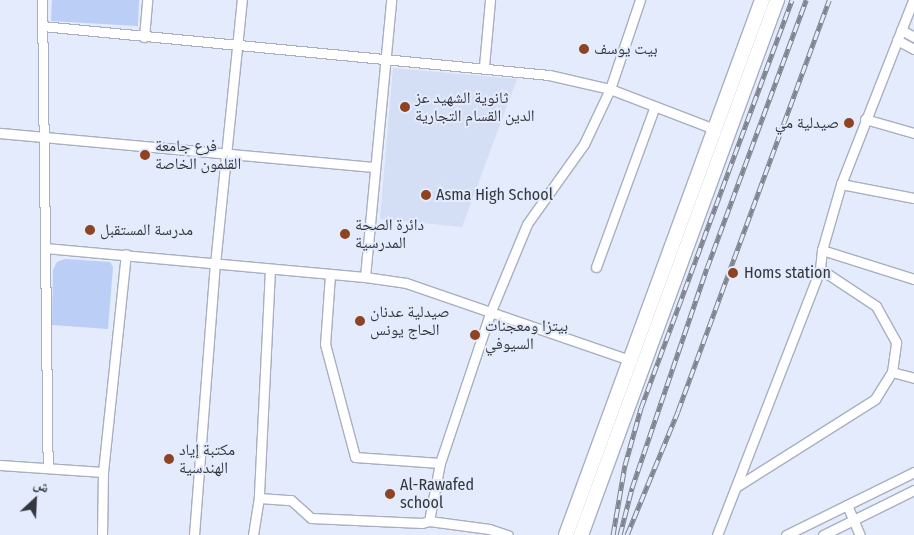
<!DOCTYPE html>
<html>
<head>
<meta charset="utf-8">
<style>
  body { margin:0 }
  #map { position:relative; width:914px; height:535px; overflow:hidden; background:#e3ebfc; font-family:"Fira Sans Condensed","Noto Naskh Arabic",sans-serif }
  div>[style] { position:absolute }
  .built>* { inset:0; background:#d4dff6 }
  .green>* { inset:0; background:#bbcef6 }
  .roads { filter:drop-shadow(1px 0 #a8afc0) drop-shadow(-1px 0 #a8afc0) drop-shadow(0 1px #a8afc0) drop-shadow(0 -1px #a8afc0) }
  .minor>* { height:9px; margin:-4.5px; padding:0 4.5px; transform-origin:4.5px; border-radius:4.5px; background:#fff }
  .primary>* { height:14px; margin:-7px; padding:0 7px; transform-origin:7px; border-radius:7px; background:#fff }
  .rail>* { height:5px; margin-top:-2.5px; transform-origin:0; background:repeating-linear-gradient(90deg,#e3ebfc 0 9px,#7e838e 0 18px); box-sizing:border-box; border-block:1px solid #7e838e }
  .dots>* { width:14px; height:14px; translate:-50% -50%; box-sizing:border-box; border:2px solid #e3ebfc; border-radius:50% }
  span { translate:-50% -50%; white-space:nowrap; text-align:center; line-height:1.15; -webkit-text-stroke:4px #e3ebfc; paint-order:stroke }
  .poi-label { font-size:16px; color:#34373e }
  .left { translate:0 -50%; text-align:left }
  .right { translate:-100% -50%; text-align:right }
  .north { position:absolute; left:10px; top:475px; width:50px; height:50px; -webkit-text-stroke:4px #e3ebfc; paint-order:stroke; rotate:25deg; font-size:14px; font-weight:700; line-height:20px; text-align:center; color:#34373e }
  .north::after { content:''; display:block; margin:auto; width:18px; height:22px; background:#34373e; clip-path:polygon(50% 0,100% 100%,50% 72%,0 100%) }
</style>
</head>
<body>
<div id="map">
  <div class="built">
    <div style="clip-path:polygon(393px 68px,517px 79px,462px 227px,380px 219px)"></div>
  </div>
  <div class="green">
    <div style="clip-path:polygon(52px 0,139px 0,138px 26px,51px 21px)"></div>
    <div style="clip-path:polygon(65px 259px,110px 262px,113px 267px,108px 329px,52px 325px,53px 270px,57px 262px)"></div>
  </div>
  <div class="roads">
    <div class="minor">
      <div style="left:42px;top:0;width:468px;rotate:89.3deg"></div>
      <div style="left:42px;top:26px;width:509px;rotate:5.52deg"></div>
      <div style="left:549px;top:75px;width:63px;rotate:12.9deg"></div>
      <div style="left:610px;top:89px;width:111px;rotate:21deg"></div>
      <div style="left:901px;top:30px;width:15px;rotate:28deg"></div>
      <div style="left:144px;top:37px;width:37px;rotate:-85deg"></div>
      <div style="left:897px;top:40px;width:19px;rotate:28deg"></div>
      <div style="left:484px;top:66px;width:66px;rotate:-84.8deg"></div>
      <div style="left:865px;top:119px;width:51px;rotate:15.9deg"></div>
      <div style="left:0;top:133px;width:376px;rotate:5.2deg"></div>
      <div style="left:841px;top:184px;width:74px;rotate:10.9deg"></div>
      <div style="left:45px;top:248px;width:321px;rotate:5.2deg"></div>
      <div style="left:365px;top:277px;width:41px;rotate:8.3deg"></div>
      <div style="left:406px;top:283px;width:239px;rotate:19deg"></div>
      <div style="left:822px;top:250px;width:96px;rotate:17.5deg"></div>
      <div style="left:596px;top:267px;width:171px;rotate:-69.9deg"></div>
      <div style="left:270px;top:269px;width:229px;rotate:92.8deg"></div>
      <div style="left:259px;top:498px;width:32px;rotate:4deg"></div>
      <div style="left:291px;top:500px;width:27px;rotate:42deg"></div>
      <div style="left:311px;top:518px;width:111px;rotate:2.6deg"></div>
      <div style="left:422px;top:523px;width:7px;rotate:-16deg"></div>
      <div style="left:429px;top:521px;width:59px;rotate:-79.3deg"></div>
      <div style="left:330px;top:275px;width:69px;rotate:94.1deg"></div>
      <div style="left:325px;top:344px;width:117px;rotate:75.1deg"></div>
      <div style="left:355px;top:457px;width:85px;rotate:4deg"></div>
      <div style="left:440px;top:463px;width:160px;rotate:-71.5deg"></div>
      <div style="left:491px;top:311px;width:94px;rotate:-67.5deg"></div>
      <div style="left:527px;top:224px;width:98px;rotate:-54.5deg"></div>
      <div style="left:584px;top:144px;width:61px;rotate:-64.7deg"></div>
      <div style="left:610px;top:89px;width:94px;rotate:-71.4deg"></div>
      <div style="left:365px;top:277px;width:278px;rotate:-84.6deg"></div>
      <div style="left:892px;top:372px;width:23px;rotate:15deg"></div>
      <div style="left:0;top:465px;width:103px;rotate:3.9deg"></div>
      <div style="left:103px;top:472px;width:63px;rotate:90.9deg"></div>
      <div style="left:103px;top:472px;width:219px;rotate:-84deg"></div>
      <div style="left:736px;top:487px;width:165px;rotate:-32.3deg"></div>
      <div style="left:875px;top:399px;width:32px;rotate:-58deg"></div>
      <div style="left:892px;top:372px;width:30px;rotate:-82deg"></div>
      <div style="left:896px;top:342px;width:41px;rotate:-119.1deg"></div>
      <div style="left:876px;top:306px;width:67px;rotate:-146.5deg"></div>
      <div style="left:847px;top:505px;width:33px;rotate:67deg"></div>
      <div style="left:429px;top:521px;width:61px;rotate:7.6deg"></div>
      <div style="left:489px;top:529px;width:20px;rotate:18deg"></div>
      <div style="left:194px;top:535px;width:272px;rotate:-85.6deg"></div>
      <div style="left:215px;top:264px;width:265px;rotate:-84.2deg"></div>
      <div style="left:253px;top:535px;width:37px;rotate:-81deg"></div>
      <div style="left:717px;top:535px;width:285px;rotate:-68.8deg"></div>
      <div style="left:820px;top:269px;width:19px;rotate:-84deg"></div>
      <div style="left:822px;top:250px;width:69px;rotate:-73.9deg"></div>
      <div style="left:841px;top:184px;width:198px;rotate:-68.6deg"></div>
      <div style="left:786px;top:535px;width:143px;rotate:-26.2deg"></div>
      <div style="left:823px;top:535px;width:102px;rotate:-26.3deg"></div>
    </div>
    <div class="primary">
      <div style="left:566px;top:535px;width:570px;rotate:-69.88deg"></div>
      <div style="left:581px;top:535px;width:570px;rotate:-69.88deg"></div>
    </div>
  </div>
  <div class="rail">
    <div style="left:613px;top:535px;width:71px;rotate:-80.3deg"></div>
    <div style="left:625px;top:465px;width:59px;rotate:-74.3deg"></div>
    <div style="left:641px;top:408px;width:435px;rotate:-69.7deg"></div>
    <div style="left:620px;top:535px;width:49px;rotate:-75.7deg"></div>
    <div style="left:632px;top:488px;width:232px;rotate:-71.2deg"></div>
    <div style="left:707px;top:268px;width:286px;rotate:-69.7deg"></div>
    <div style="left:627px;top:535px;width:134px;rotate:-67.6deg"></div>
    <div style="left:678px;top:411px;width:438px;rotate:-69.8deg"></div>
  </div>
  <div class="dots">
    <div style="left:584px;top:49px;background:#8c4423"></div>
    <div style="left:405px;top:107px;background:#8c4423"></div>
    <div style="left:849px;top:123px;background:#8c4423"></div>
    <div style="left:145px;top:155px;background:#8c4423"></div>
    <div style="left:426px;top:195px;background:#8c4423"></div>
    <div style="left:90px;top:230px;background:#8c4423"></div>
    <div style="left:345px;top:234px;background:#8c4423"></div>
    <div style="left:733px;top:273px;background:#8c4423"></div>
    <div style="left:360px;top:321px;background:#8c4423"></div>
    <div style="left:475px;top:335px;background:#8c4423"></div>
    <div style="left:169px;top:459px;background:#8c4423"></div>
    <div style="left:390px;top:494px;background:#8c4423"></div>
  </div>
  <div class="poi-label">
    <span class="left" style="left:594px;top:49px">بيت يوسف</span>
    <span class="left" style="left:415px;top:107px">ثانوية الشهيد عز<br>الدين القسام التجارية</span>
    <span class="right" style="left:839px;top:123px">صيدلية مي</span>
    <span class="left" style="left:155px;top:155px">فرع جامعة<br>القلمون الخاصة</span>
    <span class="left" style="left:436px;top:195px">Asma High School</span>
    <span class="left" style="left:355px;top:234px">دائرة الصحة<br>المدرسية</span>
    <span class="left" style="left:100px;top:230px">مدرسة المستقبل</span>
    <span class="left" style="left:744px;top:273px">Homs station</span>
    <span class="left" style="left:370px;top:321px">صيدلية عدنان<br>الحاج يونس</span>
    <span class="left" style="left:485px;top:335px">بيتزا ومعجنات<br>السيوفي</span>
    <span class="left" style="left:179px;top:459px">مكتبة إياد<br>الهندسية</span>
    <span class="left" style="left:400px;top:494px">Al-Rawafed<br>school</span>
  </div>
  <div class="north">ش</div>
</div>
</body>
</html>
